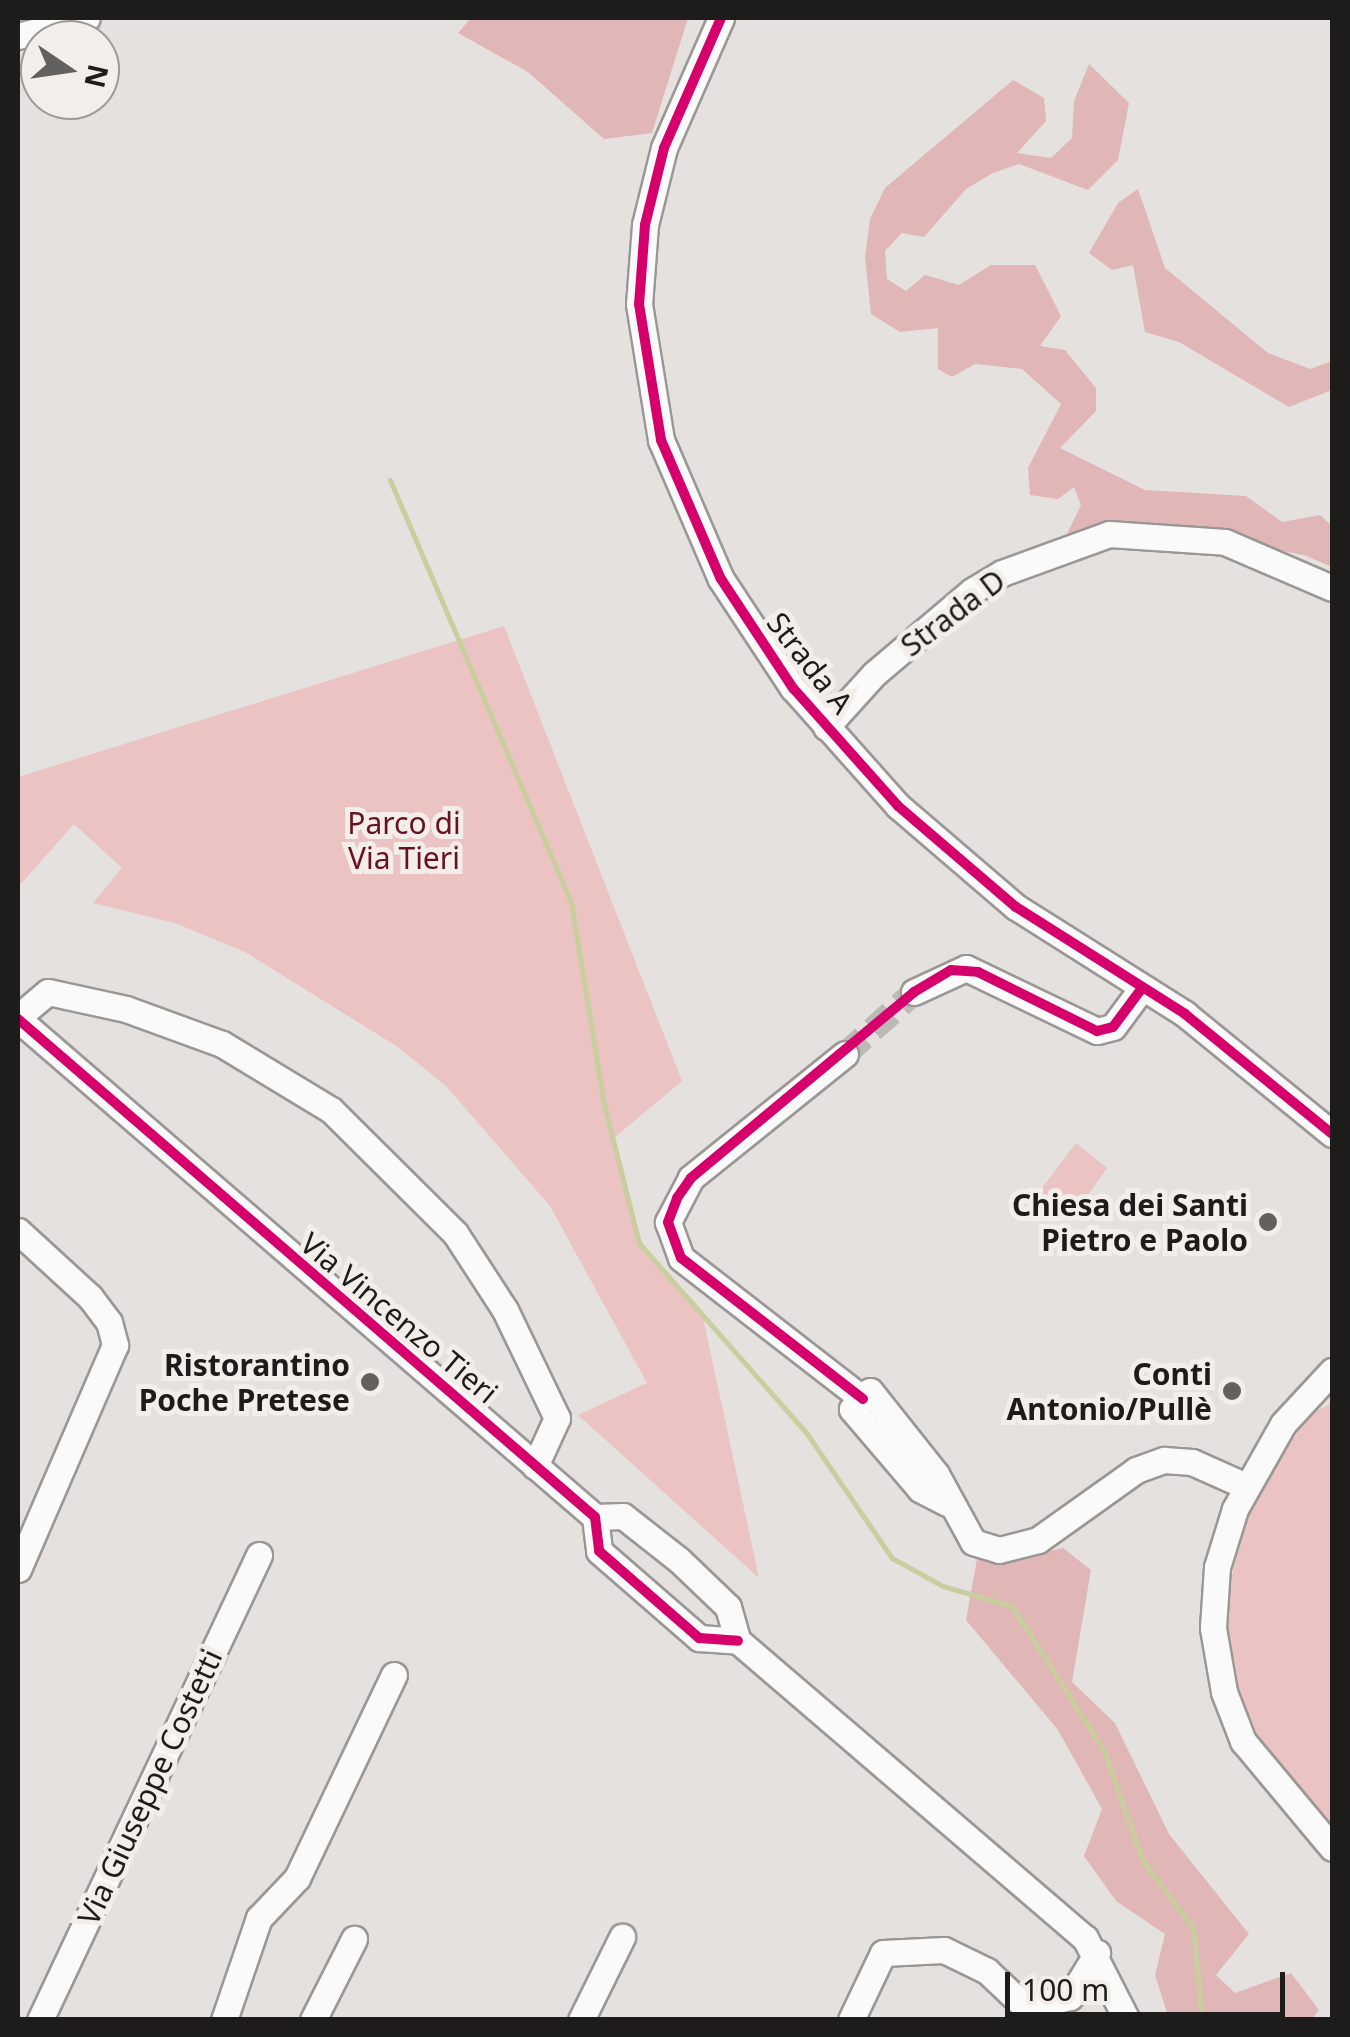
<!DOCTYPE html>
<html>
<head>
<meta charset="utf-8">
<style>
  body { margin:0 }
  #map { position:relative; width:1350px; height:2037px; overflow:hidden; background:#e4e1de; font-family:"Noto Sans",sans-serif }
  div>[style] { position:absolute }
  .green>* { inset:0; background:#eac3c2 }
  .forest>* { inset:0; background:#e1b6b6 }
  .stream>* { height:5px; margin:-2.5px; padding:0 2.5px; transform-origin:2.5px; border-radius:2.5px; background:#c8ce9d }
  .minor-tunnel>* { height:25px; margin-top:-12.5px; transform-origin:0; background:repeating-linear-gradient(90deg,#bcbab7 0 25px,transparent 0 37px) }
  .roads { filter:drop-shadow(2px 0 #9a9795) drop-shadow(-2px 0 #9a9795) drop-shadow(0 2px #9a9795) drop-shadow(0 -2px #9a9795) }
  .minor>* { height:25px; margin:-12.5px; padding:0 12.5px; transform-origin:12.5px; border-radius:12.5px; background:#fbfafa }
  .cycleway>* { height:10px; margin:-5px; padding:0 5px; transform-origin:5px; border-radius:5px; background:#d6006c }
  .dots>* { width:28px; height:28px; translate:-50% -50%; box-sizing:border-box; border:5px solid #f3eee9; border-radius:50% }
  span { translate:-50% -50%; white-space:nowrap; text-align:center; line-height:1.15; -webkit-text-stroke:10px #f3eee9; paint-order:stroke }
  .street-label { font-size:30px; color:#1d1c1a }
  .park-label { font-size:30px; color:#6a1020 }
  .poi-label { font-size:30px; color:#1d1c1a; font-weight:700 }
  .right { translate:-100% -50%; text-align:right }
  .frame { position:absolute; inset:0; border:20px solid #1d1c1a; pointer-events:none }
  .north { position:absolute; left:20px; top:20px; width:100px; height:100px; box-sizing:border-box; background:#f3eee9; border:2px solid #9d9a96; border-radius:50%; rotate:103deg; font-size:28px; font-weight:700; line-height:40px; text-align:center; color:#1d1c1a }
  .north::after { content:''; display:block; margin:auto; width:35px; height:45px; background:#63615f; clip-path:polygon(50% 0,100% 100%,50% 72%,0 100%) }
  .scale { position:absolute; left:1005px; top:1972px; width:280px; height:45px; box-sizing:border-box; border:5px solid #1d1c1a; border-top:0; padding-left:12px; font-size:30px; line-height:35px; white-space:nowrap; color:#1d1c1a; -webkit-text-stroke:8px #f3eee9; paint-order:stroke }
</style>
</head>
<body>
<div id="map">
  <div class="green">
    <div style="clip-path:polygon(504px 626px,682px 1081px,614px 1138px,639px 1243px,702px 1313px,759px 1578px,578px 1415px,647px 1383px,550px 1206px,446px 1086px,398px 1047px,245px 952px,175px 923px,93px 903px,122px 868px,74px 824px,18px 887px,18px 777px)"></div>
    <div style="clip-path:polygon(1076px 1143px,1107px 1168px,1070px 1220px,1036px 1196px)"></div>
    <div style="clip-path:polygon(1332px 1403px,1332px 1834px,1279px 1785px,1226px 1661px,1226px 1596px,1256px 1490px,1311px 1414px)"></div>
  </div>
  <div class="forest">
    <div style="clip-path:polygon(471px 18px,688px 18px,652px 133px,604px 139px,528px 72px,458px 33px)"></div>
    <div style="clip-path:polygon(1089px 64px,1129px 103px,1118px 160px,1088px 190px,1019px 164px,993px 173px,966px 189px,924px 237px,902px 233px,885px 251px,887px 279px,906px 291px,925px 275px,959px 285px,991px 265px,1035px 265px,1061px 316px,1040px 346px,1065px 350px,1096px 388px,1096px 411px,1060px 448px,1145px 490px,1246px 496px,1282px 522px,1320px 515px,1332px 526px,1332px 567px,1304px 555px,1122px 521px,1066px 536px,1081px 505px,1074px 487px,1058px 499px,1030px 495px,1028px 468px,1061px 404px,1022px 369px,975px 364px,952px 377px,938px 369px,938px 328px,900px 332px,871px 314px,865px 257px,870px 219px,885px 188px,1013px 80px,1044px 98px,1046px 121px,1017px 153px,1051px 158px,1072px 138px,1074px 101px)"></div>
    <div style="clip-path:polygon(1138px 189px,1165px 268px,1268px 353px,1310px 369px,1332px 361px,1332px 390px,1289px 407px,1179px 342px,1145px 332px,1133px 265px,1112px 270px,1089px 253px,1118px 203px)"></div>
    <div style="clip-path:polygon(1063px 1548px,1091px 1570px,1072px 1682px,1115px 1723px,1169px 1834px,1249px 1934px,1216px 1975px,1235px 1993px,1291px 1973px,1319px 2010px,1312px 2019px,1169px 2019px,1155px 1975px,1165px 1934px,1116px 1901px,1084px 1856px,1102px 1809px,1058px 1730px,966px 1620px,977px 1559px,1005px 1561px)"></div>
  </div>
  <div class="stream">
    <div style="left:390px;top:480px;width:459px;rotate:66.8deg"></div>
    <div style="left:571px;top:902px;width:201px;rotate:80.8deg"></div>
    <div style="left:603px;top:1100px;width:147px;rotate:75.9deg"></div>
    <div style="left:639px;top:1243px;width:251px;rotate:48.6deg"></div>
    <div style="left:805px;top:1431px;width:154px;rotate:55.6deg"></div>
    <div style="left:892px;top:1558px;width:58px;rotate:28.8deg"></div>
    <div style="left:943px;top:1586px;width:72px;rotate:16.2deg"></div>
    <div style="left:1012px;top:1606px;width:172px;rotate:57.6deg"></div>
    <div style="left:1104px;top:1751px;width:117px;rotate:70.5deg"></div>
    <div style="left:1143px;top:1861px;width:84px;rotate:53.3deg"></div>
    <div style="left:1193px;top:1928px;width:92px;rotate:84.4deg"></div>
  </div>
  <div class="minor-tunnel">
    <div style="left:845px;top:1054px;width:93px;rotate:-41.9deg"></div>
  </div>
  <div class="roads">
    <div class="minor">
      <div style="left:721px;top:18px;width:142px;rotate:113.7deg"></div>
      <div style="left:664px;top:148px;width:79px;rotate:103.9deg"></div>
      <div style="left:645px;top:225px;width:79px;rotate:94.3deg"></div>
      <div style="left:639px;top:304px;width:138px;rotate:80.8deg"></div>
      <div style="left:661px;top:440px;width:151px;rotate:66.7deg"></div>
      <div style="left:721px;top:579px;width:131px;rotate:56.6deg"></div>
      <div style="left:793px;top:688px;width:158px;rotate:48.3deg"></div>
      <div style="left:898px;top:806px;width:155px;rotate:40.6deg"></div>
      <div style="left:1016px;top:907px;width:200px;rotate:32.3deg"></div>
      <div style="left:1185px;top:1014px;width:190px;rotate:39.2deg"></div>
      <div style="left:18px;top:36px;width:71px;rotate:-14.6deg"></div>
      <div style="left:826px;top:727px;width:72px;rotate:-47.8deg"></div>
      <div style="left:874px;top:674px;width:128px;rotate:-40.3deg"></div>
      <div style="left:972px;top:591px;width:35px;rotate:-31deg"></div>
      <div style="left:1002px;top:573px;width:114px;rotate:-20deg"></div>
      <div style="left:1109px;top:534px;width:116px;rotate:3.9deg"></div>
      <div style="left:1225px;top:542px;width:116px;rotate:23.3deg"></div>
      <div style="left:914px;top:992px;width:57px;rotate:-24.8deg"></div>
      <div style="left:966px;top:968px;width:145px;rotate:25.7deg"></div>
      <div style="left:1097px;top:1031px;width:16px;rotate:-14deg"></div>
      <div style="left:1113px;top:1027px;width:49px;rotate:-53.4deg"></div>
      <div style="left:18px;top:1017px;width:39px;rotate:-40deg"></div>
      <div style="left:48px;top:992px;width:80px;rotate:12.3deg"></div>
      <div style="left:126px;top:1009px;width:102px;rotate:20deg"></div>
      <div style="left:222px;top:1044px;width:127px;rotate:31.2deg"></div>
      <div style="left:331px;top:1110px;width:175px;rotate:44.8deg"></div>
      <div style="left:455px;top:1233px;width:92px;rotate:57deg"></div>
      <div style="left:505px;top:1310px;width:120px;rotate:64.3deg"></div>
      <div style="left:557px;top:1418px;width:53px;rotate:114.6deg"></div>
      <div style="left:18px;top:1019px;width:762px;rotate:40.8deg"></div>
      <div style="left:595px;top:1517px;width:34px;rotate:83deg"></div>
      <div style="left:599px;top:1551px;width:133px;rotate:41deg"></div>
      <div style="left:699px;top:1638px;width:39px;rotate:4deg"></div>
      <div style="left:845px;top:1054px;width:198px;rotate:141.2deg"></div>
      <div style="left:691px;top:1178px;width:50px;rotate:117.6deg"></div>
      <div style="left:668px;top:1222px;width:38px;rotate:70deg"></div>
      <div style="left:681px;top:1258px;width:230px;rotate:37.8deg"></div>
      <div style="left:18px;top:1231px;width:98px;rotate:42.5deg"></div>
      <div style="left:90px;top:1297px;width:31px;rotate:53deg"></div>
      <div style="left:109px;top:1322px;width:24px;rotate:75deg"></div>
      <div style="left:115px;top:1345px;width:244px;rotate:113.4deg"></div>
      <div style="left:1332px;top:1371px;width:72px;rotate:132.8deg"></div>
      <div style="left:1283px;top:1424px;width:98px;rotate:119.5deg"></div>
      <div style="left:1235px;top:1509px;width:61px;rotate:107.2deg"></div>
      <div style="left:1217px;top:1567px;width:61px;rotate:93.8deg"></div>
      <div style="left:1213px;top:1628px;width:65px;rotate:80.2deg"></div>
      <div style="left:1224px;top:1692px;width:53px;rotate:68.8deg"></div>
      <div style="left:1243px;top:1741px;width:139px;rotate:50.2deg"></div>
      <div style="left:947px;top:1503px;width:30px;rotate:-153deg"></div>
      <div style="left:920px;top:1489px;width:105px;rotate:-130.4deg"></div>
      <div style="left:852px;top:1409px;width:25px;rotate:-45deg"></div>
      <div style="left:870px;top:1391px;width:106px;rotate:51.5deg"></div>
      <div style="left:936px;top:1474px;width:77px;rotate:61.4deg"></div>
      <div style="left:973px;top:1542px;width:27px;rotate:17deg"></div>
      <div style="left:999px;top:1550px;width:40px;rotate:-14.4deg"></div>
      <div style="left:1038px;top:1540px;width:120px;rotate:-35.5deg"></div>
      <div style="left:1136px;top:1470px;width:30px;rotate:-20deg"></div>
      <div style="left:1164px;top:1460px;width:28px;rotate:4deg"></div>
      <div style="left:1192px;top:1462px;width:59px;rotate:24deg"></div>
      <div style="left:595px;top:1517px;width:28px;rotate:-2deg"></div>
      <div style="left:623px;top:1516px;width:71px;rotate:38.2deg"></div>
      <div style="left:679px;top:1560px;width:68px;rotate:43.8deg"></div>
      <div style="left:728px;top:1607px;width:35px;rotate:74deg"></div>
      <div style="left:738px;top:1641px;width:457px;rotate:40.6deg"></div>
      <div style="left:1085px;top:1938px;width:92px;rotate:62.9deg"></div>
      <div style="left:1026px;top:2007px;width:45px;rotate:-12.8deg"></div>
      <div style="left:1070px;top:1997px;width:52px;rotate:-58.5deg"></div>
      <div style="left:40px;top:2020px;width:514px;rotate:-64.78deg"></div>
      <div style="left:224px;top:2020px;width:108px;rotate:-71.1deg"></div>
      <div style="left:259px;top:1918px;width:55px;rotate:-46.5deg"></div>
      <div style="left:297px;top:1878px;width:225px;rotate:-64.5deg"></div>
      <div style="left:313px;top:2020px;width:91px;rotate:-63.2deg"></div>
      <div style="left:581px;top:2020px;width:93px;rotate:-63.7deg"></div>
      <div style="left:851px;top:2020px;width:74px;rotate:-64.5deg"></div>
      <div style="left:883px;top:1953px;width:61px;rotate:-2.8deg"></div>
      <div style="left:944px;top:1950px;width:48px;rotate:26deg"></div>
      <div style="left:987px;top:1971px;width:71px;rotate:43.3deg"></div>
    </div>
  </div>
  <div class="cycleway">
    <div style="left:721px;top:18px;width:142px;rotate:113.7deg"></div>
    <div style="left:664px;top:148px;width:79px;rotate:103.9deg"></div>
    <div style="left:645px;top:225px;width:79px;rotate:94.3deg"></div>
    <div style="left:639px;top:304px;width:138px;rotate:80.8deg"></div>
    <div style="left:661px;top:440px;width:151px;rotate:66.7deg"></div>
    <div style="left:721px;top:579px;width:131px;rotate:56.6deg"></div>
    <div style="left:793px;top:688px;width:158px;rotate:48.3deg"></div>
    <div style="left:898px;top:806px;width:155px;rotate:40.6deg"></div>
    <div style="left:1016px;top:907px;width:200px;rotate:32.3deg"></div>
    <div style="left:1185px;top:1014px;width:190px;rotate:39.2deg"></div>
    <div style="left:18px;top:1019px;width:762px;rotate:40.8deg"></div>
    <div style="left:595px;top:1517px;width:34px;rotate:83deg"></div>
    <div style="left:599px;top:1551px;width:133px;rotate:41deg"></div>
    <div style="left:699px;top:1638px;width:39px;rotate:4deg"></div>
    <div style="left:863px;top:1399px;width:230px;rotate:-142.2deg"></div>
    <div style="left:681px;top:1258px;width:38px;rotate:-110deg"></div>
    <div style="left:668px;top:1222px;width:26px;rotate:-69deg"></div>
    <div style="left:677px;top:1198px;width:24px;rotate:-55deg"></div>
    <div style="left:691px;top:1178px;width:290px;rotate:-39.8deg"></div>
    <div style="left:914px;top:992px;width:43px;rotate:-30.7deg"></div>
    <div style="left:951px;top:970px;width:27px;rotate:4deg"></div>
    <div style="left:978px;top:972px;width:133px;rotate:26.4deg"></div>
    <div style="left:1097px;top:1031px;width:16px;rotate:-14deg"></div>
    <div style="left:1113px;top:1027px;width:49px;rotate:-53.4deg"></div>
  </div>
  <div class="dots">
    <div style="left:1268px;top:1222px;background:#63615f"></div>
    <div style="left:370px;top:1382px;background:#63615f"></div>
    <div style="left:1232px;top:1391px;background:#63615f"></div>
  </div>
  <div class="street-label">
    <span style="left:953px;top:613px;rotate:-37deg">Strada D</span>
    <span style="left:810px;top:663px;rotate:52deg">Strada A</span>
    <span style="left:399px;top:1318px;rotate:40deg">Via Vincenzo Tieri</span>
    <span style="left:150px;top:1787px;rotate:-65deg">Via Giuseppe Costetti</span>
  </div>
  <div class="park-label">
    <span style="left:404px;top:840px">Parco di<br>Via Tieri</span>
  </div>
  <div class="poi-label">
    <span class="right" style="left:1248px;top:1222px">Chiesa dei Santi<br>Pietro e Paolo</span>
    <span class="right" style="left:350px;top:1382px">Ristorantino<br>Poche Pretese</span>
    <span class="right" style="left:1212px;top:1391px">Conti<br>Antonio/Pullè</span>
  </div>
  <div class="frame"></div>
  <div class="north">N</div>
  <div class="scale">100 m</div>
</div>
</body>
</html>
